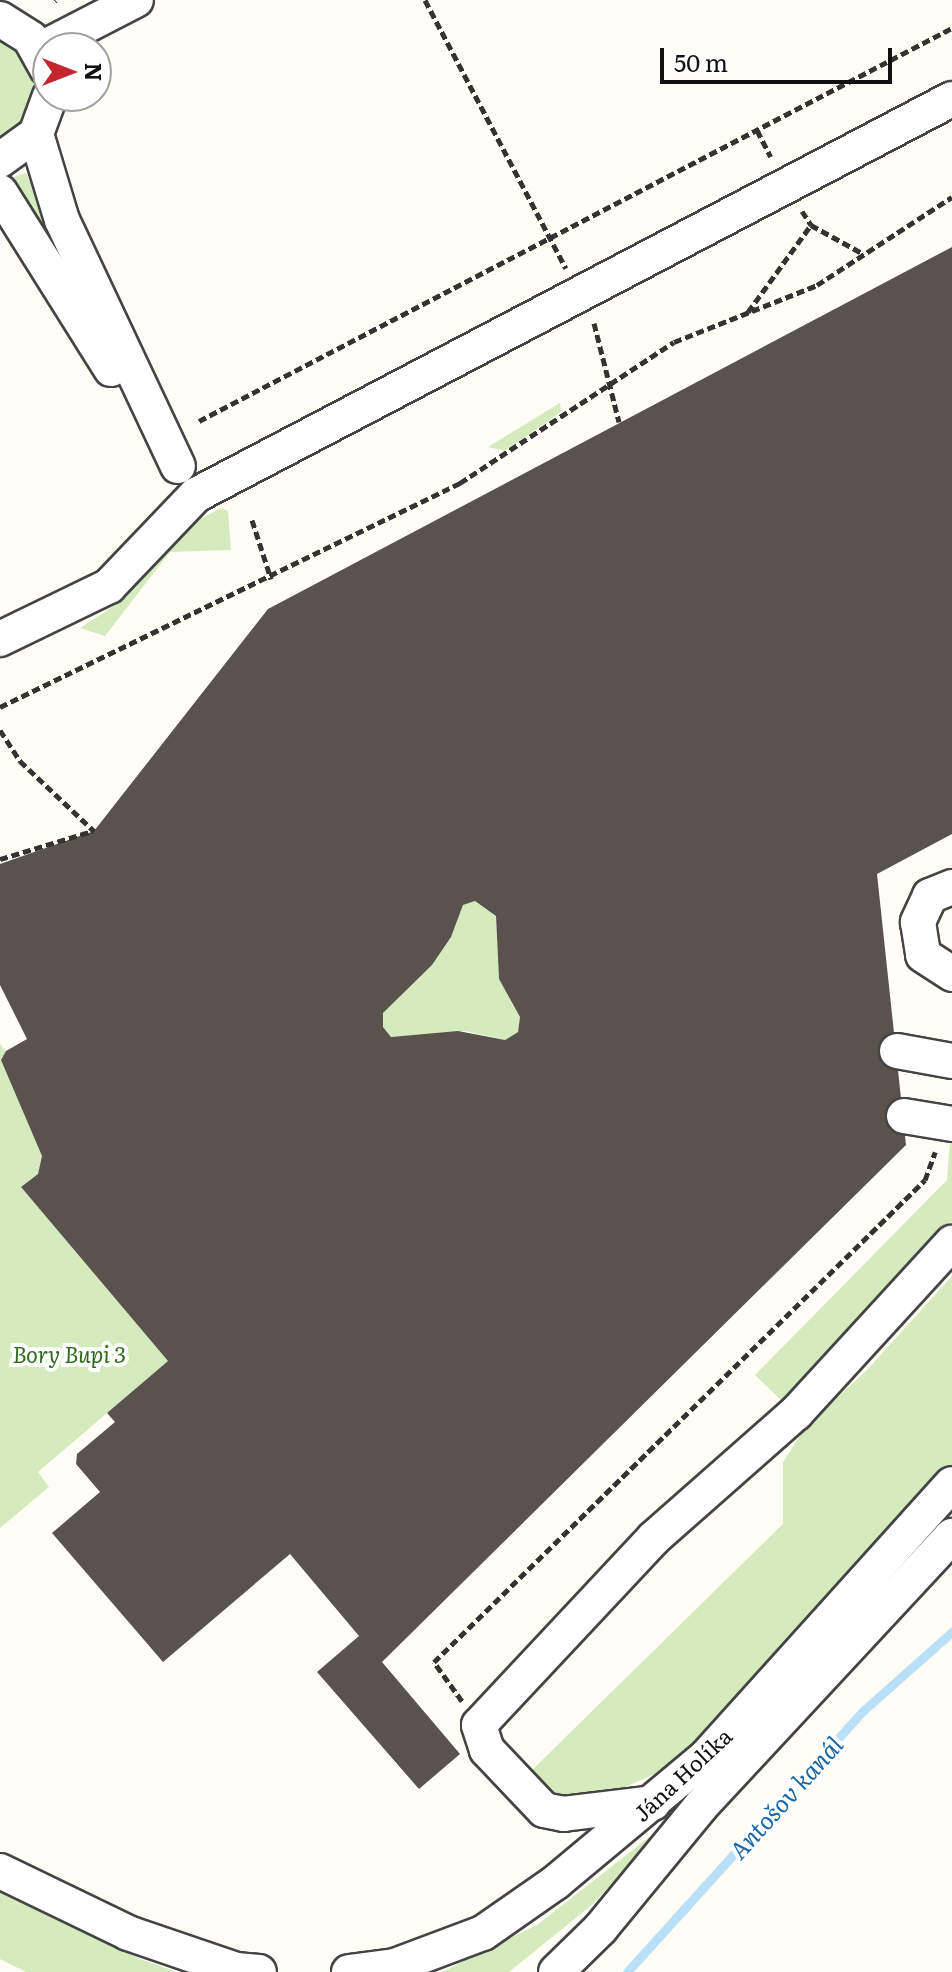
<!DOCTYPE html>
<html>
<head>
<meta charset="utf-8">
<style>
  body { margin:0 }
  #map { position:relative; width:952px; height:1972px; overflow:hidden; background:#fffdf5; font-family:Literata,serif }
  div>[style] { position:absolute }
  .green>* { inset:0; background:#d5ebbd }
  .stream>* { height:9px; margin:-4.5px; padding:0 4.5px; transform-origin:4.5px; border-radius:4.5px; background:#b9e0f7 }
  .building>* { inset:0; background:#5a524d }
  .path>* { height:5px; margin-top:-2.5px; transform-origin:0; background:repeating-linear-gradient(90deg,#333 0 8px,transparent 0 12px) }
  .roads { filter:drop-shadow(2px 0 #444) drop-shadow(-2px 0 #444) drop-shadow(0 2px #444) drop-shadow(0 -2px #444) }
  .minor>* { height:34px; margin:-17px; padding:0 17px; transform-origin:17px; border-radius:17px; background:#fff }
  span { translate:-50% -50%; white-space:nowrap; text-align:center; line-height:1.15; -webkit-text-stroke:8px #fff; paint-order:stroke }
  .park-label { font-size:22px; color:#2f6b1f; font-style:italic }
  .street-label { font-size:22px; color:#111 }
  .water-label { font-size:24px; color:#1768a6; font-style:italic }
  .north { position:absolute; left:32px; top:32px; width:80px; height:80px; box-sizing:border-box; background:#fff; border:2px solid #a0a0a0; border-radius:50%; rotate:90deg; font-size:22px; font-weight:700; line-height:32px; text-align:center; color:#111 }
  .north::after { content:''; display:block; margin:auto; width:28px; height:36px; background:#c4262e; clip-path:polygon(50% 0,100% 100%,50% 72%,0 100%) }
  .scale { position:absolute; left:660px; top:48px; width:232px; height:36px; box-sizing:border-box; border:4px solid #111; border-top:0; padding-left:10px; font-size:24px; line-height:28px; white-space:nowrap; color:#111; -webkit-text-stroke:6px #fff; paint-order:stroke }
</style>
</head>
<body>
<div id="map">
  <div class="green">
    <div style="clip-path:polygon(0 35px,32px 66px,36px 86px,25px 124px,0 143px)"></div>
    <div style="clip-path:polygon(26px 173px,63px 254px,62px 258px,10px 178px)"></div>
    <div style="clip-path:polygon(560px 403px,561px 412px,505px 451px,488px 447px)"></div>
    <div style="clip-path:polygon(221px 508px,228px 511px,231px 550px,170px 552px,105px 636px,80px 628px,117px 604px,174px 533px)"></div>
    <div style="clip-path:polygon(475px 901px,496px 916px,499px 979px,520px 1017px,518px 1032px,505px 1040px,465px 1031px,391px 1037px,383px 1027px,383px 1013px,432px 965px,451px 937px,463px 905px)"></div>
    <div style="clip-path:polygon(0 1044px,6px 1051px,2px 1060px,42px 1156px,38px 1174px,21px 1187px,168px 1361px,38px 1472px,49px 1487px,0 1528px)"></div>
    <div style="clip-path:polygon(950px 1142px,952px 1143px,952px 1222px,876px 1311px,782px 1401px,755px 1375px,947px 1180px)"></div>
    <div style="clip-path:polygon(952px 1276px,952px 1470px,675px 1765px,616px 1791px,555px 1796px,530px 1772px,783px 1524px,783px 1462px,806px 1426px,867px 1370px)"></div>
    <div style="clip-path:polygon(667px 1823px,593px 1904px,509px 1972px,442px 1972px,537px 1925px)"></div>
    <div style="clip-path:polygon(0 1891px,140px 1959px,177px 1972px,26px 1972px,0 1959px)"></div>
  </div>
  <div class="stream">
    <div style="left:627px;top:1972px;width:353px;rotate:-47.9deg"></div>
    <div style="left:864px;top:1710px;width:118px;rotate:-41.6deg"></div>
  </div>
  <div class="building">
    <div style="clip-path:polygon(evenodd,952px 247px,952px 834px,877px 874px,906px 1145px,382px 1662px,460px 1754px,419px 1789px,317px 1672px,359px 1636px,290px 1554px,163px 1662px,52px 1533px,100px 1492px,76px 1464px,77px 1454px,115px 1422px,107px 1413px,168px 1361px,21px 1187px,38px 1174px,42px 1156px,1px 1060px,6px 1051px,27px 1039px,0 985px,0 864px,94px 831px,268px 609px,952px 247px,475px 901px,496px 916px,499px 979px,520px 1017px,518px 1032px,505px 1040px,458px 1031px,391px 1037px,383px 1027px,383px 1013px,432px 965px,451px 937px,463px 905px,475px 901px)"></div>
  </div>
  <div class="path">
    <div style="left:425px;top:0;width:303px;rotate:62.3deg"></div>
    <div style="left:55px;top:1px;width:1px;rotate:-45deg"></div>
    <div style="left:757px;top:130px;width:30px;rotate:63deg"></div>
    <div style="left:802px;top:211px;width:17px;rotate:57deg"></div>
    <div style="left:811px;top:225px;width:58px;rotate:28.8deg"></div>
    <div style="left:748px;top:312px;width:107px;rotate:-54.1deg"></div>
    <div style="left:594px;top:323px;width:102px;rotate:75.8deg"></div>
    <div style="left:199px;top:421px;width:849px;rotate:-27.56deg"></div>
    <div style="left:252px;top:520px;width:62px;rotate:72.1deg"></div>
    <div style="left:0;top:707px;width:512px;rotate:-25.96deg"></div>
    <div style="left:460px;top:483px;width:256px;rotate:-33.4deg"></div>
    <div style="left:674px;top:342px;width:154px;rotate:-21.7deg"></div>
    <div style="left:817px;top:285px;width:161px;rotate:-33.1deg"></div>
    <div style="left:0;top:730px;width:37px;rotate:57deg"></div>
    <div style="left:20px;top:761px;width:102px;rotate:43.4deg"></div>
    <div style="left:0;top:859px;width:97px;rotate:-16.8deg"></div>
    <div style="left:462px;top:1701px;width:48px;rotate:-125.7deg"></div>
    <div style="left:434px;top:1662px;width:688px;rotate:-44.47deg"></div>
    <div style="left:925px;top:1180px;width:30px;rotate:-70deg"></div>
  </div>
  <div class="roads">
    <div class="minor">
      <div style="left:0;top:19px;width:36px;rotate:32deg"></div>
      <div style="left:30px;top:38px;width:35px;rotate:61deg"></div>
      <div style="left:39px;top:50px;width:109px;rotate:-27.3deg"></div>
      <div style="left:36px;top:134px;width:90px;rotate:73.2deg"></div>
      <div style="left:62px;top:220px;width:272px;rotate:64.8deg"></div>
      <div style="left:0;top:160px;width:44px;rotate:-35.8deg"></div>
      <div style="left:36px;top:134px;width:40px;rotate:-69.8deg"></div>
      <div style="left:0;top:192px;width:209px;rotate:57.9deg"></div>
      <div style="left:0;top:639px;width:121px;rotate:-25.9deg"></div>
      <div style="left:109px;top:586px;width:126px;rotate:-46.3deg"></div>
      <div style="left:196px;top:495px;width:853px;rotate:-27.65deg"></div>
      <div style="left:952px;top:887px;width:24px;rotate:158deg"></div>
      <div style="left:930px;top:896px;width:29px;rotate:115deg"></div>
      <div style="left:918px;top:922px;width:33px;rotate:81deg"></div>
      <div style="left:923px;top:955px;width:35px;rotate:33deg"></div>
      <div style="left:897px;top:1051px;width:56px;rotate:10.3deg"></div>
      <div style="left:904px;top:1116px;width:49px;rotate:9.5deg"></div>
      <div style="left:653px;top:1803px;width:90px;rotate:173deg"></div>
      <div style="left:564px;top:1814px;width:20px;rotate:-169deg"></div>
      <div style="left:544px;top:1810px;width:83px;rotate:-133.5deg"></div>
      <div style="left:487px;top:1750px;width:26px;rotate:-108deg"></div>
      <div style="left:479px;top:1725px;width:256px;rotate:-46.9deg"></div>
      <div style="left:654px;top:1538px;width:189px;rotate:-41.4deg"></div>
      <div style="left:796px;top:1413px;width:231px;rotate:-47.5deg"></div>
      <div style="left:0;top:1871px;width:142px;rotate:25.8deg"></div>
      <div style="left:128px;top:1933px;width:114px;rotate:18.9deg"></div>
      <div style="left:236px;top:1970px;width:23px;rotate:5deg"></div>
      <div style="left:349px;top:1972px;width:46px;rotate:-7.4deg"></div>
      <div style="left:395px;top:1966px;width:94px;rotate:-20.6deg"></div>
      <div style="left:483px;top:1933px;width:89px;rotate:-34.9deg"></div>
      <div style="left:556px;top:1882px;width:195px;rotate:-39.8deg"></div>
      <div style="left:706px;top:1757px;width:367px;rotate:-48deg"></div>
      <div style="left:556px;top:1972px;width:62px;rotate:-44.3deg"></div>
      <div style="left:600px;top:1929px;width:159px;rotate:-50.6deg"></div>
      <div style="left:701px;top:1806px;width:369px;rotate:-47.1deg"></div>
    </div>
  </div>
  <div class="park-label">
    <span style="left:69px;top:1354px">Bory Bupi 3</span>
  </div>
  <div class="street-label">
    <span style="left:682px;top:1774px;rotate:-43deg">Jána Holíka</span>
  </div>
  <div class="water-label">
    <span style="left:785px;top:1797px;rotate:-48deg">Antošov kanál</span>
  </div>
  <div class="north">N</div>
  <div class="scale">50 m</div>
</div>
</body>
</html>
